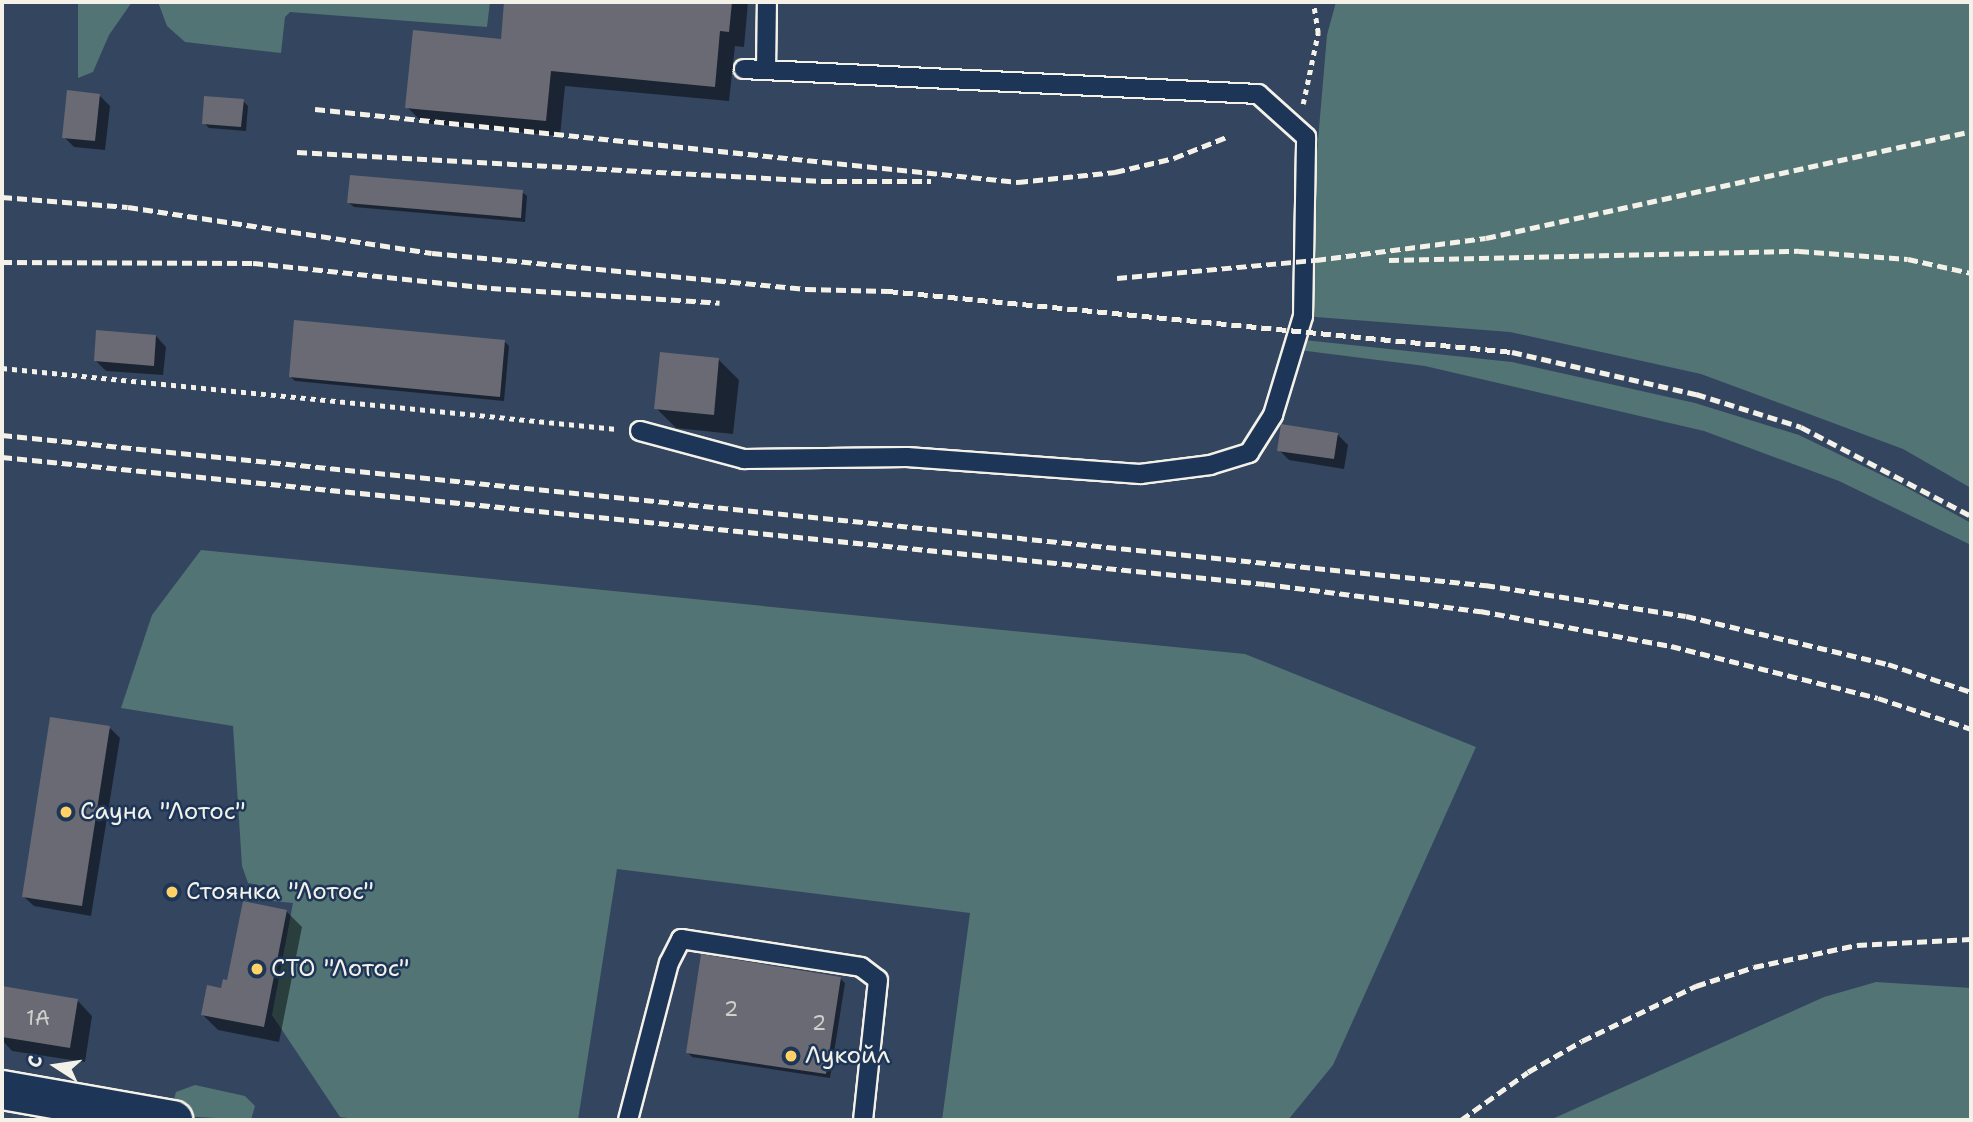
<!DOCTYPE html>
<html>
<head>
<meta charset="utf-8">
<style>
  body { margin:0 }
  #map { position:relative; width:1973px; height:1122px; overflow:hidden; background:#34455f; font-family:"Shantell Sans",sans-serif }
  div>[style] { position:absolute }
  .green>* { inset:0; background:#527474 }
  .shadow>* { inset:0; background:#0007 }
  .building>* { inset:0; background:#696a73 }
  .path>* { height:4.5px; margin-top:-2.25px; transform-origin:0; background:repeating-linear-gradient(90deg,#f4f1e8 0 5px,transparent 0 10px) }
  .roads { filter:drop-shadow(2px 0 #f4f1e8) drop-shadow(-2px 0 #f4f1e8) drop-shadow(0 2px #f4f1e8) drop-shadow(0 -2px #f4f1e8) }
  .lane>* { height:18px; margin:-9px; padding:0 9px; transform-origin:9px; border-radius:9px; background:#1d3557 }
  .secondary>* { height:38px; margin:-19px; padding:0 19px; transform-origin:19px; border-radius:19px; background:#1d3557 }
  .rail>* { height:5px; margin-top:-2.5px; transform-origin:0; background:repeating-linear-gradient(90deg,#f4f1e8 0 10px,transparent 0 15px) }
  .dots>* { width:19px; height:19px; translate:-50% -50%; box-sizing:border-box; border:4px solid #1d3557; border-radius:50% }
  span { translate:-50% -50%; white-space:nowrap; text-align:center; line-height:1.15; -webkit-text-stroke:5px #1d3557; paint-order:stroke }
  .number-label { font-size:21px; color:#d1cfcb }
  .number-label span { -webkit-text-stroke-width:0 }
  .poi-label { font-size:24px; color:#f4f1e8 }
  .left { translate:0 -50%; text-align:left }
  .frame { position:absolute; inset:0; border:4px solid #f4f1e8; pointer-events:none }
  .north { position:absolute; left:21px; top:1031px; width:70px; height:70px; -webkit-text-stroke:5px #1d3557; paint-order:stroke; rotate:282deg; font-size:19px; font-weight:700; line-height:28px; text-align:center; color:#f4f1e8 }
  .north::after { content:''; display:block; margin:auto; width:24px; height:32px; background:#f4f1e8; clip-path:polygon(50% 0,100% 100%,50% 72%,0 100%) }
</style>
</head>
<body>
<div id="map">
  <div class="green">
    <div style="clip-path:polygon(78px 2px,132px 2px,109px 35px,93px 72px,78px 78px)"></div>
    <div style="clip-path:polygon(158px 2px,490px 2px,487px 27px,290px 12px,285px 17px,281px 53px,185px 42px,167px 26px)"></div>
    <div style="clip-path:polygon(1336px 2px,1971px 2px,1971px 488px,1903px 449px,1701px 374px,1510px 332px,1303px 316px,1327px 35px)"></div>
    <div style="clip-path:polygon(1285px 338px,1512px 362px,1695px 403px,1799px 435px,1900px 484px,1971px 523px,1971px 545px,1839px 481px,1704px 431px,1425px 366px,1283px 348px)"></div>
    <div style="clip-path:polygon(201px 550px,1245px 654px,1476px 747px,1333px 1065px,1288px 1120px,942px 1120px,970px 913px,617px 869px,578px 1120px,364px 1120px,340px 1117px,272px 1015px,293px 903px,273px 901px,269px 887px,248px 883px,242px 866px,233px 726px,121px 708px,152px 615px)"></div>
    <div style="clip-path:polygon(1876px 982px,1971px 988px,1971px 1120px,1550px 1120px,1824px 997px)"></div>
    <div style="clip-path:polygon(195px 1085px,245px 1096px,255px 1106px,251px 1120px,181px 1116px,172px 1106px,176px 1092px)"></div>
  </div>
  <div class="shadow">
    <div style="clip-path:polygon(506px 2px,748px 2px,744px 47px,735px 46px,729px 101px,565px 86px,560px 136px,423px 123px,407px 107px,502px 41px)"></div>
    <div style="clip-path:polygon(99px 95px,110px 106px,105px 150px,74px 147px,64px 137px)"></div>
    <div style="clip-path:polygon(243px 101px,248px 106px,246px 131px,209px 128px,204px 123px)"></div>
    <div style="clip-path:polygon(522px 192px,527px 196px,525px 222px,354px 207px,349px 203px)"></div>
    <div style="clip-path:polygon(156px 336px,166px 347px,163px 375px,106px 371px,96px 361px)"></div>
    <div style="clip-path:polygon(504px 341px,509px 346px,504px 401px,295px 381px,291px 377px)"></div>
    <div style="clip-path:polygon(719px 360px,739px 380px,733px 434px,676px 428px,656px 408px)"></div>
    <div style="clip-path:polygon(1338px 435px,1348px 445px,1344px 469px,1289px 460px,1279px 450px)"></div>
    <div style="clip-path:polygon(110px 728px,120px 738px,91px 916px,34px 906px,23px 896px)"></div>
    <div style="clip-path:polygon(286px 911px,302px 927px,279px 1042px,218px 1030px,203px 1015px)"></div>
    <div style="clip-path:polygon(841px 979px,845px 983px,830px 1078px,692px 1057px,688px 1053px)"></div>
    <div style="clip-path:polygon(4px 988px,77px 1000px,92px 1016px,85px 1062px,12px 1051px,2px 1040px)"></div>
  </div>
  <div class="building">
    <div style="clip-path:polygon(504px 2px,732px 2px,729px 32px,720px 31px,715px 87px,551px 71px,546px 121px,405px 108px,413px 30px,501px 39px)"></div>
    <div style="clip-path:polygon(67px 90px,100px 94px,95px 141px,62px 138px)"></div>
    <div style="clip-path:polygon(204px 96px,244px 99px,241px 127px,202px 124px)"></div>
    <div style="clip-path:polygon(350px 175px,523px 190px,521px 218px,347px 203px)"></div>
    <div style="clip-path:polygon(294px 320px,505px 340px,500px 397px,289px 377px)"></div>
    <div style="clip-path:polygon(96px 330px,156px 335px,154px 366px,94px 361px)"></div>
    <div style="clip-path:polygon(660px 352px,719px 358px,714px 415px,654px 409px)"></div>
    <div style="clip-path:polygon(1281px 424px,1338px 433px,1334px 459px,1277px 451px)"></div>
    <div style="clip-path:polygon(50px 717px,110px 726px,82px 906px,22px 897px)"></div>
    <div style="clip-path:polygon(243px 901px,287px 910px,264px 1027px,201px 1015px,207px 985px,221px 988px,223px 979px,227px 980px)"></div>
    <div style="clip-path:polygon(701px 954px,841px 977px,826px 1074px,686px 1053px)"></div>
    <div style="clip-path:polygon(2px 986px,78px 999px,70px 1048px,2px 1037px)"></div>
  </div>
  <div class="path">
    <div style="left:1303px;top:104px;width:73px;rotate:-78.1deg"></div>
    <div style="left:1318px;top:33px;width:31px;rotate:-99deg"></div>
    <div style="left:2px;top:368px;width:618px;rotate:5.66deg"></div>
  </div>
  <div class="roads">
    <div class="lane">
      <div style="left:766px;top:70px;width:68px;rotate:-89.2deg"></div>
      <div style="left:640px;top:431px;width:108px;rotate:15.1deg"></div>
      <div style="left:744px;top:459px;width:163px;rotate:-0.7deg"></div>
      <div style="left:907px;top:457px;width:234px;rotate:4.2deg"></div>
      <div style="left:1140px;top:474px;width:71px;rotate:-7.3deg"></div>
      <div style="left:1210px;top:465px;width:41px;rotate:-17.1deg"></div>
      <div style="left:1249px;top:453px;width:45px;rotate:-57.7deg"></div>
      <div style="left:1273px;top:415px;width:103px;rotate:-73.1deg"></div>
      <div style="left:1303px;top:316px;width:179px;rotate:-89deg"></div>
      <div style="left:1306px;top:137px;width:64px;rotate:-138.1deg"></div>
      <div style="left:1258px;top:94px;width:515px;rotate:-177.22deg"></div>
      <div style="left:628px;top:1120px;width:162px;rotate:-75.4deg"></div>
      <div style="left:669px;top:963px;width:27px;rotate:-63deg"></div>
      <div style="left:681px;top:939px;width:182px;rotate:8.8deg"></div>
      <div style="left:861px;top:967px;width:21px;rotate:37deg"></div>
      <div style="left:878px;top:980px;width:141px;rotate:96.1deg"></div>
    </div>
    <div class="secondary">
      <div style="left:2px;top:1090px;width:174px;rotate:10deg"></div>
    </div>
  </div>
  <div class="rail">
    <div style="left:315px;top:109px;width:707px;rotate:5.93deg"></div>
    <div style="left:1018px;top:182px;width:98px;rotate:-5.9deg"></div>
    <div style="left:1115px;top:172px;width:61px;rotate:-13.3deg"></div>
    <div style="left:1174px;top:158px;width:59px;rotate:-21.8deg"></div>
    <div style="left:297px;top:152px;width:526px;rotate:3.16deg"></div>
    <div style="left:822px;top:181px;width:109px"></div>
    <div style="left:2px;top:197px;width:126px;rotate:4.5deg"></div>
    <div style="left:128px;top:207px;width:307px;rotate:8.6deg"></div>
    <div style="left:432px;top:253px;width:376px;rotate:5.5deg"></div>
    <div style="left:806px;top:289px;width:82px;rotate:1.4deg"></div>
    <div style="left:888px;top:291px;width:627px;rotate:5.58deg"></div>
    <div style="left:1512px;top:352px;width:189px;rotate:12.9deg"></div>
    <div style="left:1696px;top:394px;width:110px;rotate:17.4deg"></div>
    <div style="left:1801px;top:427px;width:192px;rotate:27.6deg"></div>
    <div style="left:1389px;top:260px;width:410px;rotate:-1.3deg"></div>
    <div style="left:1799px;top:251px;width:109px;rotate:4.2deg"></div>
    <div style="left:1908px;top:259px;width:65px;rotate:12.5deg"></div>
    <div style="left:2px;top:262px;width:251px;rotate:0.2deg"></div>
    <div style="left:253px;top:263px;width:239px;rotate:6deg"></div>
    <div style="left:491px;top:288px;width:229px;rotate:3.7deg"></div>
    <div style="left:1117px;top:278px;width:200px;rotate:-5.2deg"></div>
    <div style="left:1316px;top:260px;width:171px;rotate:-7.4deg"></div>
    <div style="left:1486px;top:238px;width:497px;rotate:-12.4deg"></div>
    <div style="left:2px;top:435px;width:1491px;rotate:5.78deg"></div>
    <div style="left:1485px;top:585px;width:203px;rotate:8.8deg"></div>
    <div style="left:1686px;top:616px;width:208px;rotate:13.4deg"></div>
    <div style="left:1888px;top:664px;width:88px;rotate:18.6deg"></div>
    <div style="left:2px;top:457px;width:1269px;rotate:5.74deg"></div>
    <div style="left:1265px;top:584px;width:217px;rotate:7.2deg"></div>
    <div style="left:1480px;top:611px;width:194px;rotate:10.4deg"></div>
    <div style="left:1671px;top:646px;width:213px;rotate:14.1deg"></div>
    <div style="left:1878px;top:698px;width:98px;rotate:18.4deg"></div>
    <div style="left:1461px;top:1120px;width:82px;rotate:-35.6deg"></div>
    <div style="left:1528px;top:1072px;width:62px;rotate:-29.9deg"></div>
    <div style="left:1582px;top:1041px;width:127px;rotate:-25.8deg"></div>
    <div style="left:1696px;top:986px;width:61px;rotate:-18.1deg"></div>
    <div style="left:1754px;top:967px;width:105px;rotate:-12.1deg"></div>
    <div style="left:1857px;top:945px;width:114px;rotate:-3deg"></div>
  </div>
  <div class="dots">
    <div style="left:66px;top:812px;background:#ffd166"></div>
    <div style="left:172px;top:892px;background:#ffd166"></div>
    <div style="left:257px;top:969px;background:#ffd166"></div>
    <div style="left:791px;top:1056px;background:#ffd166"></div>
  </div>
  <div class="number-label">
    <span style="left:731px;top:1009px">2</span>
    <span style="left:38px;top:1018px">1А</span>
    <span style="left:819px;top:1023px">2</span>
  </div>
  <div class="poi-label">
    <span class="left" style="left:80px;top:812px">Сауна "Лотос"</span>
    <span class="left" style="left:186px;top:892px">Стоянка "Лотос"</span>
    <span class="left" style="left:271px;top:969px">СТО "Лотос"</span>
    <span class="left" style="left:805px;top:1056px">Лукойл</span>
  </div>
  <div class="frame"></div>
  <div class="north">С</div>
</div>
</body>
</html>
